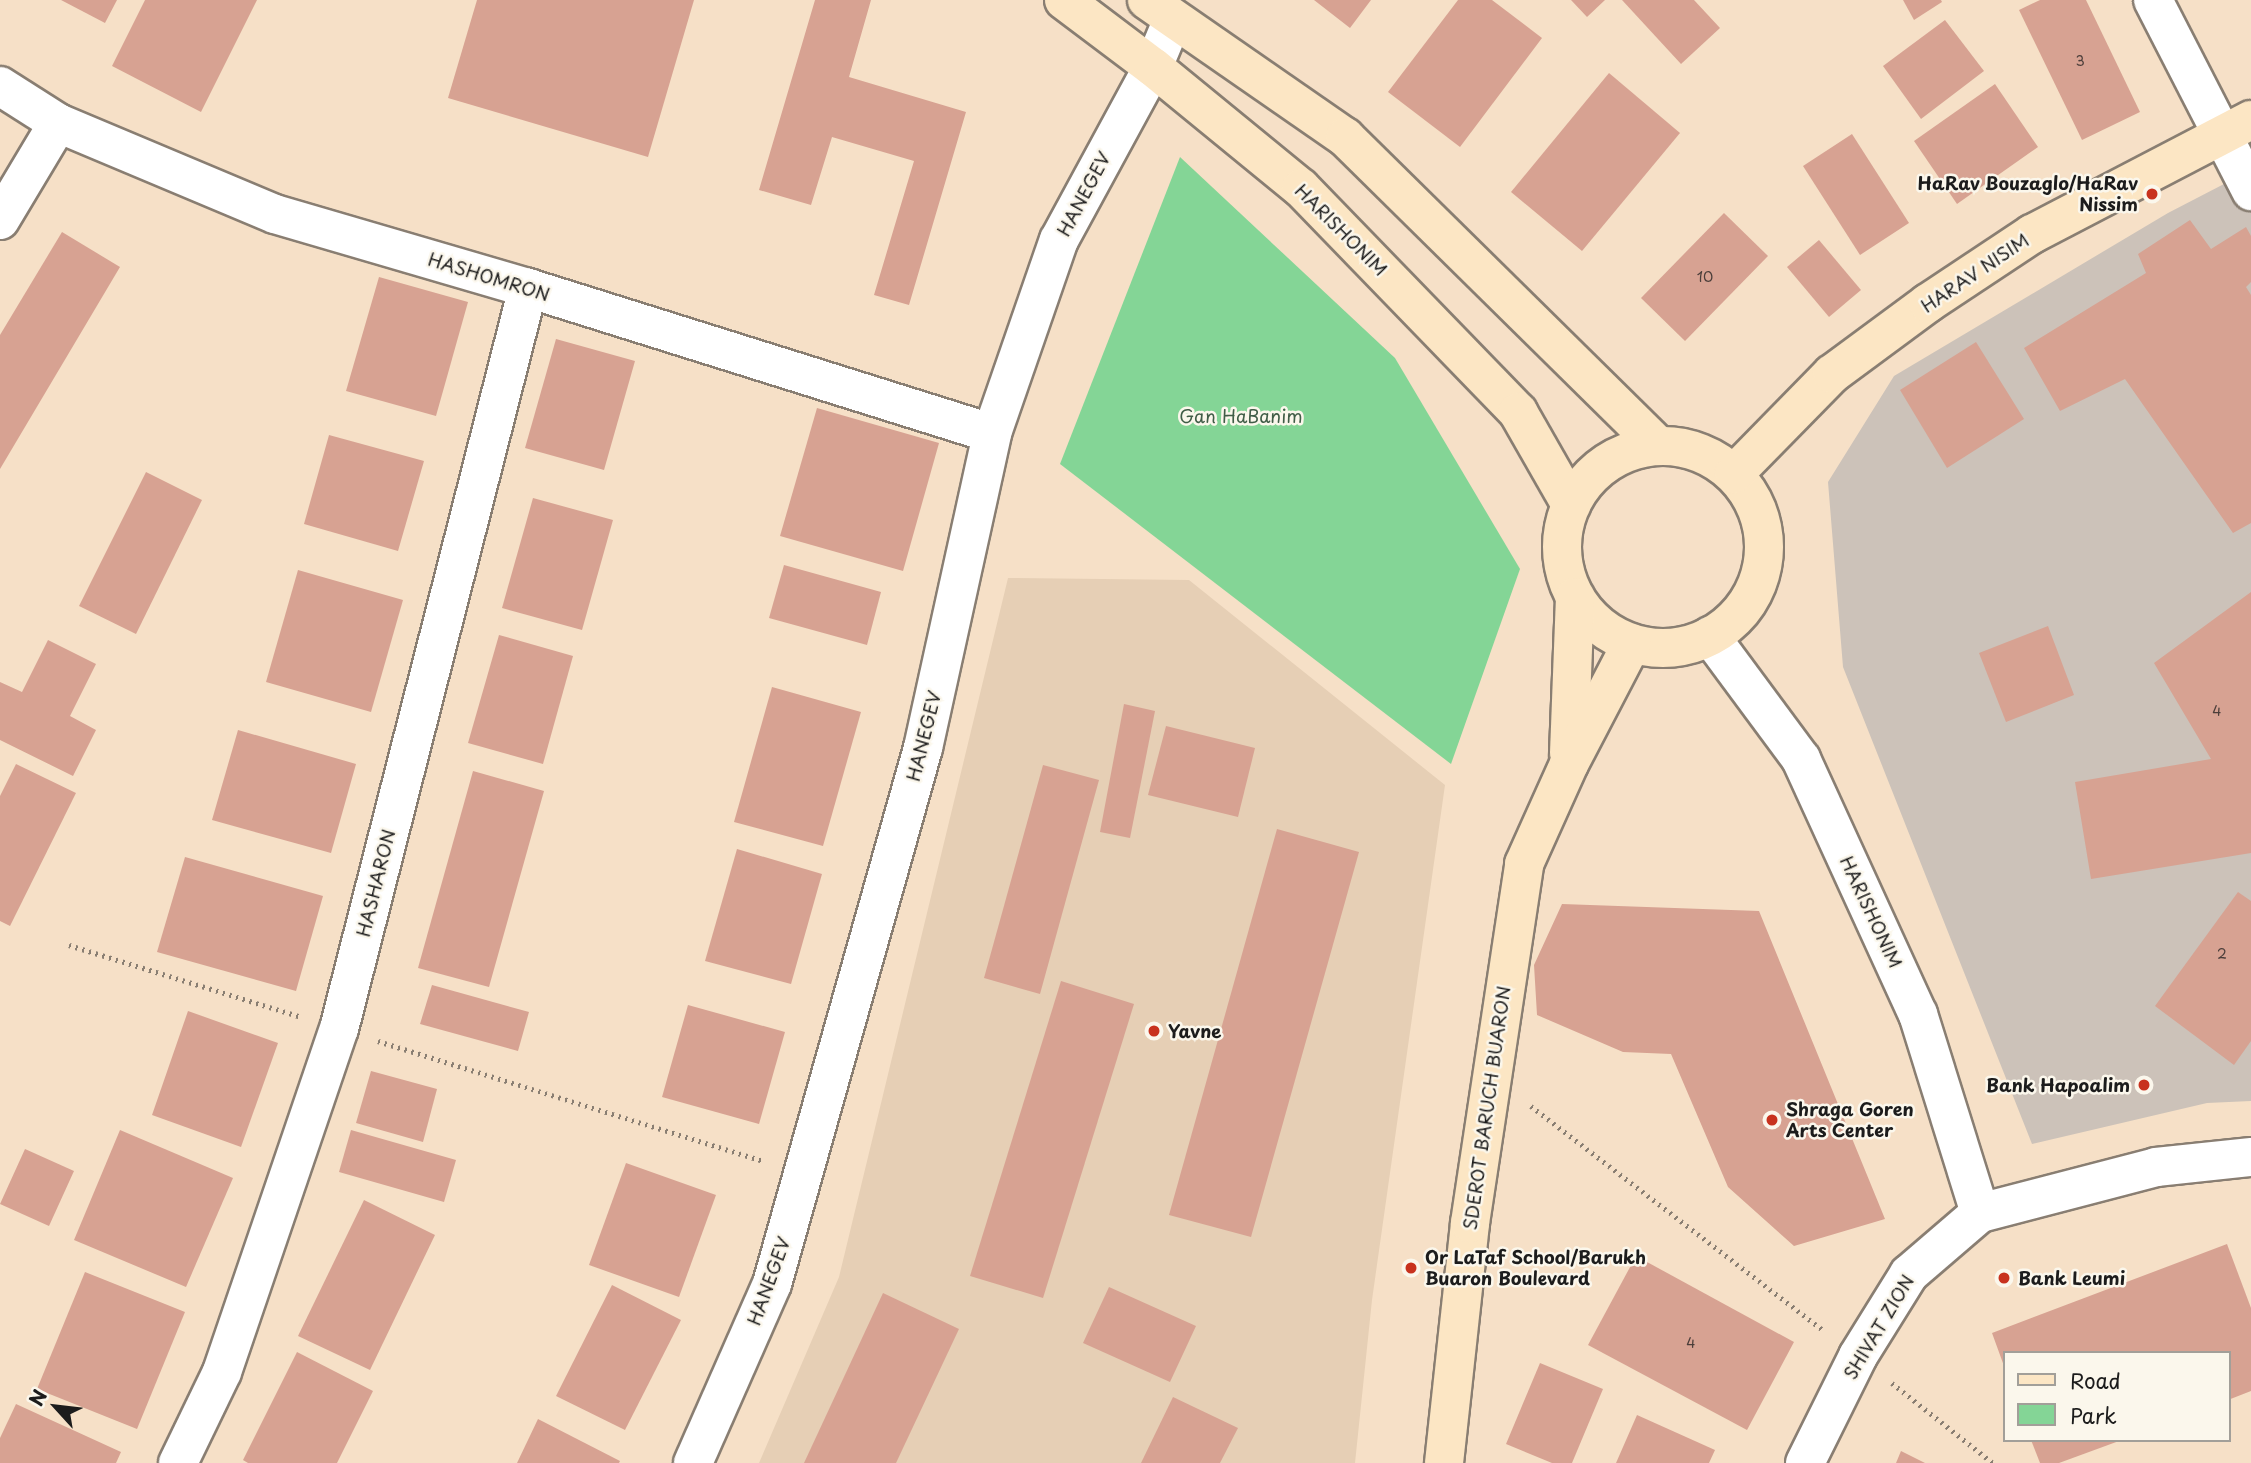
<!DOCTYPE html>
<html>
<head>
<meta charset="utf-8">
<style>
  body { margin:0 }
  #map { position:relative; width:2251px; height:1463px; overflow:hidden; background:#f6e0c7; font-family:"Playpen Sans",sans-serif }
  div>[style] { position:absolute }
  .built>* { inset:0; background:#e6cfb5 }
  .industrial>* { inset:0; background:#ccc2b9 }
  .green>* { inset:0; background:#84d596 }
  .building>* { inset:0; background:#d7a292 }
  .path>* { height:4.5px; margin-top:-2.25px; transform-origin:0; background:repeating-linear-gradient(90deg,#897e72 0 2px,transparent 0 7px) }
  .roads { filter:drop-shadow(2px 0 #897e72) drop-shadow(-2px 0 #897e72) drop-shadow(0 2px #897e72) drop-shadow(0 -2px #897e72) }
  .street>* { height:38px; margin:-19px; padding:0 19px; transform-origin:19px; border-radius:19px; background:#fff }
  .secondary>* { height:38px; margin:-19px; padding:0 19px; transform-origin:19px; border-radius:19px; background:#fce6c4 }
  .secondary>.ring { margin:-19px; padding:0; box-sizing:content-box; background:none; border:38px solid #fce6c4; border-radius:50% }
  .dots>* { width:19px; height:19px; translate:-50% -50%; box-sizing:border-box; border:4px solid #fbf7ec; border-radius:50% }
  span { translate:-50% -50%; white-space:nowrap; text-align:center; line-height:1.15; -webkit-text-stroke:5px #fbf7ec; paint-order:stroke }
  .number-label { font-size:14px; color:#4b3e3a }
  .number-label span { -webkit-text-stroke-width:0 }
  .poi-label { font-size:18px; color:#1c1c1c; font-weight:700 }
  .right { translate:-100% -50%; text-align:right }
  .left { translate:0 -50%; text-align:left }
  .street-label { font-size:18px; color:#1c1c1c }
  .park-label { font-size:18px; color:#405d47 }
  .legend { position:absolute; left:2003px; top:1351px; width:228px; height:91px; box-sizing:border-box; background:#fbf7ec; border:2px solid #a29f99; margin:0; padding:9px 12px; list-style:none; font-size:21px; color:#1c1c1c }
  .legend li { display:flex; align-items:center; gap:14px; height:35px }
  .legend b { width:35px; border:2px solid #a29f99 }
  .north { position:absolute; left:21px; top:1372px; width:70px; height:70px; -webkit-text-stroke:5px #fbf7ec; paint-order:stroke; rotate:297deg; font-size:19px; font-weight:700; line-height:28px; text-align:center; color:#1c1c1c }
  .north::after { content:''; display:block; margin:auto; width:24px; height:32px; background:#1c1c1c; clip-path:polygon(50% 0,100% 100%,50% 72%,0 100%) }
</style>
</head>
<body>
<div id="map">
  <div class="built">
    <div style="clip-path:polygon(1008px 578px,1189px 580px,1445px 785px,1372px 1300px,1355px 1463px,759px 1463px,839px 1277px)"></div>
  </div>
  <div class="industrial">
    <div style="clip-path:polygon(2251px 170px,2251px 1101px,2207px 1103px,2032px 1144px,1843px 667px,1828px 482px,1894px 376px,2168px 213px)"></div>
  </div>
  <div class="green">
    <div style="clip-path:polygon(1180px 157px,1395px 358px,1520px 569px,1451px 764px,1060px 464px)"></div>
  </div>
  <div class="building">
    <div style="clip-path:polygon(61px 0,117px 0,105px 23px)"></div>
    <div style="clip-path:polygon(145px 0,257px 0,201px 112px,112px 66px)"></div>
    <div style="clip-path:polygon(477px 0,694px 0,648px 157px,448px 98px)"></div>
    <div style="clip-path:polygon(815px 0,871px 0,849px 77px,966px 112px,909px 305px,874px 295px,914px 161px,832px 137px,811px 205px,759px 190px)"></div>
    <div style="clip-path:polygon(1314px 0,1371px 0,1350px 28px)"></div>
    <div style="clip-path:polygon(1458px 0,1492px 0,1542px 38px,1460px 147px,1388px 92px)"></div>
    <div style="clip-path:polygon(1571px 0,1605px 0,1587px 17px)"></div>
    <div style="clip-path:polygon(1622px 0,1694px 0,1720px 28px,1681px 64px)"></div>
    <div style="clip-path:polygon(1903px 0,1941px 0,1942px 2px,1914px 20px)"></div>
    <div style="clip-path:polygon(2040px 0,2086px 0,2140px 112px,2082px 140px,2019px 10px)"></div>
    <div style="clip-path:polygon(1945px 20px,1984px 71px,1921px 119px,1883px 66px)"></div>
    <div style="clip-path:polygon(1609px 73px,1680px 133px,1582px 251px,1511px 192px)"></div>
    <div style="clip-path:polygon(1995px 84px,2038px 147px,1957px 204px,1914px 141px)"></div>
    <div style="clip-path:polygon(1852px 134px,1909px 223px,1860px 255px,1803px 166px)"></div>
    <div style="clip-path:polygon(1724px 213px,1768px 256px,1685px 341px,1641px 298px)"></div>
    <div style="clip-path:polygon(2190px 220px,2211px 249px,2246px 227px,2251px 236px,2251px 282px,2246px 287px,2251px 295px,2251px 523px,2233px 533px,2125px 379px,2060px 411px,2024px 348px,2146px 273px,2138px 254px)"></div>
    <div style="clip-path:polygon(62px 232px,120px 267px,0 469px,0 335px)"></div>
    <div style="clip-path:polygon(1819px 240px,1861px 290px,1829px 317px,1787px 267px)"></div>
    <div style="clip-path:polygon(379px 277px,468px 302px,436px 416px,346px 391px)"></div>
    <div style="clip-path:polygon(556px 339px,635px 361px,604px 470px,525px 448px)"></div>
    <div style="clip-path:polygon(1976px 342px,2024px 419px,1947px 468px,1900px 390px)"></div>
    <div style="clip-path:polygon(817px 408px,939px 443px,903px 571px,780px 536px)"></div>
    <div style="clip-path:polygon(329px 435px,424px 461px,398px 551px,304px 524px)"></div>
    <div style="clip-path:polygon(146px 472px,202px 500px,136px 634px,79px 606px)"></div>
    <div style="clip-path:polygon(533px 498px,613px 520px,582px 630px,502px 608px)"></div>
    <div style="clip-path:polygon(784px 565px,881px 592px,867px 645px,769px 618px)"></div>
    <div style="clip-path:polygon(298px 570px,403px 600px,371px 712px,266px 682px)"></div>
    <div style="clip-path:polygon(2251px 592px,2251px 853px,2091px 879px,2075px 782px,2211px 759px,2154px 663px)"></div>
    <div style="clip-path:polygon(2048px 626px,2074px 695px,2006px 722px,1979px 653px)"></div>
    <div style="clip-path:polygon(499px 635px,573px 656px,543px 764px,468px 743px)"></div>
    <div style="clip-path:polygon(48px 640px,96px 664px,70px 716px,96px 730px,73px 776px,0 740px,0 682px,22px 692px)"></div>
    <div style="clip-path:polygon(772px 687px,861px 712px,823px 846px,734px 822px)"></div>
    <div style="clip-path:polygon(1124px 704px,1155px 711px,1130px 838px,1100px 832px)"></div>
    <div style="clip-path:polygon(1166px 726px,1255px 748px,1238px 817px,1148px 795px)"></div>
    <div style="clip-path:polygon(238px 730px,356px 764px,331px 853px,212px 820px)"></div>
    <div style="clip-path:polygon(16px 764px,76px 793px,10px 926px,0 921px,0 796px)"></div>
    <div style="clip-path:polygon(1043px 765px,1099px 780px,1040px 994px,984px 978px)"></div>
    <div style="clip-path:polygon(473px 771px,544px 791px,489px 987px,418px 968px)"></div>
    <div style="clip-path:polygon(1277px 829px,1359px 852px,1251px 1237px,1169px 1215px)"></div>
    <div style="clip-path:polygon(737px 849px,822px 874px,791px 984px,705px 961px)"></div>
    <div style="clip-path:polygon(185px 857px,323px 896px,296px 991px,157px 952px)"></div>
    <div style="clip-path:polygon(2238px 892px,2251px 901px,2251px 1041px,2234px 1065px,2155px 1006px)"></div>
    <div style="clip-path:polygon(1562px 904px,1759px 911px,1885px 1219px,1794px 1246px,1728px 1187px,1671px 1054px,1623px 1052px,1537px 1015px,1534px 965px)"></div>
    <div style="clip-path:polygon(1061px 981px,1134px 1004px,1043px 1298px,970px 1276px)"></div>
    <div style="clip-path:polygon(432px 985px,529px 1012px,518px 1051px,420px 1024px)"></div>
    <div style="clip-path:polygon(688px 1005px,785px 1032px,759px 1124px,662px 1097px)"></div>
    <div style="clip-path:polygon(188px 1011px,278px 1043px,241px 1147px,152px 1115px)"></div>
    <div style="clip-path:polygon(371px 1071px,437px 1089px,423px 1142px,356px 1123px)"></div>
    <div style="clip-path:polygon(120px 1130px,233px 1178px,186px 1287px,74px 1240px)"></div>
    <div style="clip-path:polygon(351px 1130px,456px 1160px,444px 1202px,339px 1172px)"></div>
    <div style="clip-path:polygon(25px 1149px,74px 1171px,49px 1226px,0 1204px)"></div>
    <div style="clip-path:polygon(626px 1163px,716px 1195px,679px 1297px,589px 1265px)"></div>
    <div style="clip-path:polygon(364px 1200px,435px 1235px,370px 1370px,298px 1336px)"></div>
    <div style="clip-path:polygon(2227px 1244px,2251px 1308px,2251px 1391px,2228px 1400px,2228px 1353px,2004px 1353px,2004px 1366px,1992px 1333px)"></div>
    <div style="clip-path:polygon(1636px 1256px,1794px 1342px,1747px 1430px,1588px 1345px)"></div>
    <div style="clip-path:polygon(85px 1272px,185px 1312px,137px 1429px,37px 1389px)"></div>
    <div style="clip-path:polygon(612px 1285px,681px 1320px,625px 1430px,556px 1396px)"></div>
    <div style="clip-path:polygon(1109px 1287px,1196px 1326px,1170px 1382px,1083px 1343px)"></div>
    <div style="clip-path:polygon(883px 1293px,959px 1329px,896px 1463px,804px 1463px)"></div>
    <div style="clip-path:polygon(297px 1352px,373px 1391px,337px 1463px,248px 1463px,243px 1460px)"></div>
    <div style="clip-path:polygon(1540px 1363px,1603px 1389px,1572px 1463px,1552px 1463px,1506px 1444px)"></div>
    <div style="clip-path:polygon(1173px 1397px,1238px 1428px,1220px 1463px,1141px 1463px)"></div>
    <div style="clip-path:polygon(16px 1404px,121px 1452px,116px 1463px,0 1463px,0 1438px)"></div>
    <div style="clip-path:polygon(1637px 1415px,1715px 1450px,1709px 1463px,1616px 1463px)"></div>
    <div style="clip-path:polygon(538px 1419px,620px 1461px,619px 1463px,517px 1463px)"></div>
    <div style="clip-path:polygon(2031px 1440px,2119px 1440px,2119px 1441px,2059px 1463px,2040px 1463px)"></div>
    <div style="clip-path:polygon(1901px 1451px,1925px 1463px,1896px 1463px)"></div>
  </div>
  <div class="path">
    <div style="left:69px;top:945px;width:241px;rotate:17.2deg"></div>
    <div style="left:378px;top:1041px;width:404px;rotate:17.3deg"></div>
    <div style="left:1531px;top:1106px;width:369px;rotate:37.5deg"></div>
    <div style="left:1892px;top:1383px;width:129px;rotate:38.4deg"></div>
  </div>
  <div class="roads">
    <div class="street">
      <div style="left:2153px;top:0;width:215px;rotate:62.8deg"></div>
      <div style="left:0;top:86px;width:69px;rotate:32.5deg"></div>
      <div style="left:58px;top:123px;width:235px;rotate:22.8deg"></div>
      <div style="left:275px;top:214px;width:264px;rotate:16.3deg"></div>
      <div style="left:528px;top:288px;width:486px;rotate:17.4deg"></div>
      <div style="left:0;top:220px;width:113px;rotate:-59.1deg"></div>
      <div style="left:1710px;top:636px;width:153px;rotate:53.5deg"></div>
      <div style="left:1801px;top:759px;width:281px;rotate:65.4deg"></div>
      <div style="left:1918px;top:1014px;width:208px;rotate:72.7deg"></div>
      <div style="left:178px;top:1463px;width:101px;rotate:-64.2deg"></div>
      <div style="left:222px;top:1372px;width:362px;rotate:-71.2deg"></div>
      <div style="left:339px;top:1029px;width:765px;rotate:-75.69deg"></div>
      <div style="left:693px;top:1463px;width:196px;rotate:-66.2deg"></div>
      <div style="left:772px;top:1284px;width:557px;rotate:-74.27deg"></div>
      <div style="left:923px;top:748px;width:322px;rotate:-77.6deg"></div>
      <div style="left:992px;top:433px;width:204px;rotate:-70.9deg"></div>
      <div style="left:1059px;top:240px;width:197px;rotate:-61.5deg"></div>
      <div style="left:1153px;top:67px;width:52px;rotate:-67.4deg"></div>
      <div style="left:1805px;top:1463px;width:119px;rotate:-63.6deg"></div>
      <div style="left:1858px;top:1356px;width:97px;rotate:-58.1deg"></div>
      <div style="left:1909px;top:1274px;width:94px;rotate:-40.7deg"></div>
      <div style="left:1980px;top:1213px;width:182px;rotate:-14.6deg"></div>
      <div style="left:2156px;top:1167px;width:96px;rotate:-6deg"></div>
    </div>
    <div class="secondary">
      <div style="left:1064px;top:0;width:111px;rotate:37deg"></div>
      <div style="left:1153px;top:67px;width:191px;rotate:39.3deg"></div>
      <div style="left:1301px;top:188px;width:312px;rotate:45.9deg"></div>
      <div style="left:1518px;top:412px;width:107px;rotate:60.3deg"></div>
      <div style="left:1147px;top:0;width:241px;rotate:34.7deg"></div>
      <div style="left:1345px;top:137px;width:438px;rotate:44.6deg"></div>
      <div class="ring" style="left:1562px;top:446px;width:164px;height:164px"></div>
      <div style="left:1734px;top:474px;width:140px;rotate:-45.6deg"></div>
      <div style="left:1832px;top:374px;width:119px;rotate:-36.5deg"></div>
      <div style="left:1928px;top:303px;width:125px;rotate:-33.6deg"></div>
      <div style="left:2032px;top:234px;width:247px;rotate:-27.5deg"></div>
      <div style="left:1569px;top:753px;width:156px;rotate:-87.8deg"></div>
      <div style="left:1444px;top:1463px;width:241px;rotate:-83.8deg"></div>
      <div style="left:1470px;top:1223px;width:363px;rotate:-81.4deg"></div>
      <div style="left:1524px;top:864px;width:110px;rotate:-65.8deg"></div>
      <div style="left:1569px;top:764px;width:136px;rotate:-62.5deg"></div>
    </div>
  </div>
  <div class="dots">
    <div style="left:2152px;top:194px;background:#c8321e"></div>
    <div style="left:1154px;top:1031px;background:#c8321e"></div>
    <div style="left:2144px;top:1085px;background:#c8321e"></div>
    <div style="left:1772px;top:1120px;background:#c8321e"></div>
    <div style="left:1411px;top:1268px;background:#c8321e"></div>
    <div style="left:2004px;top:1278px;background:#c8321e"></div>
  </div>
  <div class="number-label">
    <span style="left:2080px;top:61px">3</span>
    <span style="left:1705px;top:277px">10</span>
    <span style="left:2217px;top:711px">4</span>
    <span style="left:2222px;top:954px">2</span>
    <span style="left:1691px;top:1343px">4</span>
  </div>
  <div class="poi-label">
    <span class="right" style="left:2138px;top:194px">HaRav Bouzaglo/HaRav<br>Nissim</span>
    <span class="left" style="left:1168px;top:1031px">Yavne</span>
    <span class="right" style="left:2130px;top:1085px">Bank Hapoalim</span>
    <span class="left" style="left:1786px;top:1120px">Shraga Goren<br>Arts Center</span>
    <span class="left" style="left:1425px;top:1268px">Or LaTaf School/Barukh<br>Buaron Boulevard</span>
    <span class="left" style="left:2018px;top:1278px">Bank Leumi</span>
  </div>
  <div class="street-label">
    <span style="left:1084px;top:194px;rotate:-62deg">HANEGEV</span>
    <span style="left:1341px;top:230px;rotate:45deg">HARISHONIM</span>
    <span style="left:1975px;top:273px;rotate:-34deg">HARAV NISIM</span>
    <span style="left:489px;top:277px;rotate:17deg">HASHOMRON</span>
    <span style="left:924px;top:736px;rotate:-76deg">HANEGEV</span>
    <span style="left:376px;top:883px;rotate:-76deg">HASHARON</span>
    <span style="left:1871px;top:912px;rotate:65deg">HARISHONIM</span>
    <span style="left:1487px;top:1108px;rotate:-82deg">SDEROT BARUCH BUARON</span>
    <span style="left:769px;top:1281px;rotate:-70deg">HANEGEV</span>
    <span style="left:1879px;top:1327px;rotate:-59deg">SHIVAT ZION</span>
  </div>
  <div class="park-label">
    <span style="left:1241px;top:416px">Gan HaBanim</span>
  </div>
  <ul class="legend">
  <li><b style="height:9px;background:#fce6c4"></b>Road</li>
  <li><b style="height:19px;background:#84d596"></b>Park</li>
  </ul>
  <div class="north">N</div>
</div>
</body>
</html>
